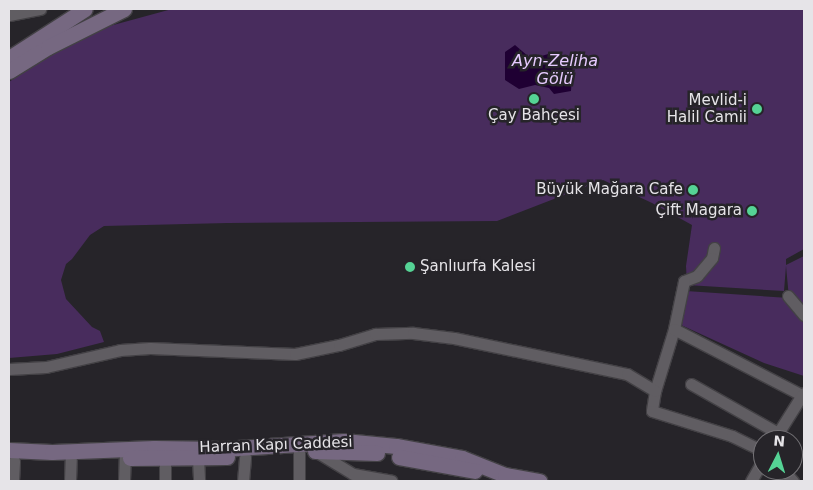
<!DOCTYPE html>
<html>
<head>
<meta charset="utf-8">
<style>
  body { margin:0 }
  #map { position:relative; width:813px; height:490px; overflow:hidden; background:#262429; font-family:"DejaVu Sans",sans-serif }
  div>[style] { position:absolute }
  .green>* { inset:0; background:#482c5d }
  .water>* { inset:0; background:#1f0033 }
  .roads { filter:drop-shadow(1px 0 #434145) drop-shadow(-1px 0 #434145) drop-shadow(0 1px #434145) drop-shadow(0 -1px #434145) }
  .street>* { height:11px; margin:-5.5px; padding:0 5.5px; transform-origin:5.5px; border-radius:5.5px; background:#605d62 }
  .secondary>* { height:15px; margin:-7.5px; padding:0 7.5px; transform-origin:7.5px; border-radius:7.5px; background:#766881 }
  .dots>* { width:14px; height:14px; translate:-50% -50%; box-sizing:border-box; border:2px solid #262429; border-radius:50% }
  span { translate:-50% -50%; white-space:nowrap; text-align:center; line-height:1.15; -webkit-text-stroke:5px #262429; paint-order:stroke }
  .poi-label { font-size:15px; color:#e6e4e8 }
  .right { translate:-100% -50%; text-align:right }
  .left { translate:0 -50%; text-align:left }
  .street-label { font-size:15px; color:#e6e4e8 }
  .water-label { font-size:16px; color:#e6cafe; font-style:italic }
  .frame { position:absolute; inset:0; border:10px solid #e6e4e8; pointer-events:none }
  .north { position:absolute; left:753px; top:430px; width:50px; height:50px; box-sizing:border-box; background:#262429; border:1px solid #737175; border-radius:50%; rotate:5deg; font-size:14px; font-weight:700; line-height:20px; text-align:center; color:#e6e4e8 }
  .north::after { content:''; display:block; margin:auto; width:18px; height:22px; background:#55d395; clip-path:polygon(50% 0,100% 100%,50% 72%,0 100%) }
</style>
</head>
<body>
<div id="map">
  <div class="green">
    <div style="clip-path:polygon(172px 9px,804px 9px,804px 249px,786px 259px,786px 265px,804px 256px,804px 376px,764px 363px,681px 325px,686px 291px,789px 298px,786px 266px,784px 291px,687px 285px,686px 266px,692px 225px,652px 203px,603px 180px,497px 221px,228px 223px,104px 226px,90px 235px,72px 259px,66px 264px,61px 280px,66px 299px,92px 327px,100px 331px,104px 342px,57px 354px,9px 358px,9px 82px,61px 46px,95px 30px)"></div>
  </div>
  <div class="water">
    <div style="clip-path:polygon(515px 45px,529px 57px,538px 57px,555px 52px,573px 59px,571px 91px,554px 94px,549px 88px,535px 85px,519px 89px,505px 80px,505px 52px)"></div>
  </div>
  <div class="roads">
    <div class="street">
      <div style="left:9px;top:15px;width:32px;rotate:-11deg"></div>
      <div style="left:714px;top:248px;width:10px;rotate:101deg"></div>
      <div style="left:712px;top:258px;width:23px;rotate:130deg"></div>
      <div style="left:697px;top:276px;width:14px;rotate:159deg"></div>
      <div style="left:684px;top:281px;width:49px;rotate:101.8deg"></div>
      <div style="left:674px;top:329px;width:65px;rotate:107deg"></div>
      <div style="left:655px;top:391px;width:20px;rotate:99deg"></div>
      <div style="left:652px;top:411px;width:84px;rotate:17.4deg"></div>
      <div style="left:732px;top:436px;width:34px;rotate:26deg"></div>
      <div style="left:788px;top:296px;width:25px;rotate:50deg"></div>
      <div style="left:674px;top:329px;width:144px;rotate:27.3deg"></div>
      <div style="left:802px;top:395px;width:3px;rotate:-45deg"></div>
      <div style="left:9px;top:369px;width:37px;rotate:-3deg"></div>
      <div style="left:46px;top:367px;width:76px;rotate:-12.9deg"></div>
      <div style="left:120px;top:350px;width:30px;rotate:-4deg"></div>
      <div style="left:150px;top:348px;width:145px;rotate:2.4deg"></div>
      <div style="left:295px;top:354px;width:45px;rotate:-11.6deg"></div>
      <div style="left:339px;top:345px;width:38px;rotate:-17deg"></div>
      <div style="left:375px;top:334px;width:38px;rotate:-2deg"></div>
      <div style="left:413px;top:333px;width:41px;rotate:7deg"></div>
      <div style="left:454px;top:338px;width:177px;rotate:11.8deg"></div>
      <div style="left:627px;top:374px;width:33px;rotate:31deg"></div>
      <div style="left:691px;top:384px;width:100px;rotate:29.4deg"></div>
      <div style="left:775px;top:438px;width:51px;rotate:-57.9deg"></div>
      <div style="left:317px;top:452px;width:42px;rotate:31.4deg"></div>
      <div style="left:353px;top:474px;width:39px;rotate:10deg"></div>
      <div style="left:198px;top:459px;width:22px;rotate:87deg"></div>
      <div style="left:783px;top:470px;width:15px;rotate:48deg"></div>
      <div style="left:13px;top:481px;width:20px;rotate:-87deg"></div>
      <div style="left:70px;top:481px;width:24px;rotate:-88deg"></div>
      <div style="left:124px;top:481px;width:23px;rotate:-88deg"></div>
      <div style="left:165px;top:481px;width:22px;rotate:-90deg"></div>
      <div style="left:243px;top:481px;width:24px;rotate:-85deg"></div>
      <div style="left:299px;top:481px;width:29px;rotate:-90deg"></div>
      <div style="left:751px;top:481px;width:24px;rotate:-60deg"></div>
    </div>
    <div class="secondary">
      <div style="left:9px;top:58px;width:90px;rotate:-32.8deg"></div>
      <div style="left:9px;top:71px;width:46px;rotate:-31.6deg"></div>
      <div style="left:48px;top:47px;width:85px;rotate:-26.6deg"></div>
      <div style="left:9px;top:450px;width:43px;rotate:2.7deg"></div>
      <div style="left:52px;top:452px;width:102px;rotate:-2.2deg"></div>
      <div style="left:154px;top:448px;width:68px;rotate:0.8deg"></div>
      <div style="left:222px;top:449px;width:122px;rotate:-3.8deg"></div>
      <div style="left:344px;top:441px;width:52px;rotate:5.5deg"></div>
      <div style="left:396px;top:446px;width:67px;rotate:10.3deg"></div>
      <div style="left:462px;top:458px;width:46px;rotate:21.6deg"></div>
      <div style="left:505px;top:475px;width:35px;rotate:10deg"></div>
      <div style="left:315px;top:451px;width:62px;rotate:1.8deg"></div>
      <div style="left:399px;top:457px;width:77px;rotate:10.4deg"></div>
      <div style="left:130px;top:458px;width:97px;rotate:-0.6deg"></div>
    </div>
  </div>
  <div class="dots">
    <div style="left:534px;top:99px;background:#55d395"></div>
    <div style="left:757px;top:109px;background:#55d395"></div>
    <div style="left:693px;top:190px;background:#55d395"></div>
    <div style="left:752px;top:211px;background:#55d395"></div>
    <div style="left:410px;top:267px;background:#55d395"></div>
  </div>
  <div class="poi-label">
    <span class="right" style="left:747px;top:109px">Mevlid-i<br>Halil Camii</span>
    <span style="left:534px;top:116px">Çay Bahçesi</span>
    <span class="right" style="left:683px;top:190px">Büyük Mağara Cafe</span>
    <span class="right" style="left:742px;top:211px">Çift Magara</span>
    <span class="left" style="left:420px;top:267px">Şanlıurfa Kalesi</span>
  </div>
  <div class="street-label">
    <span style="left:276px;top:445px;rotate:-2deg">Harran Kapı Caddesi</span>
  </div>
  <div class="water-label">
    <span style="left:555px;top:70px">Ayn-Zeliha<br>Gölü</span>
  </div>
  <div class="frame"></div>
  <div class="north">N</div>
</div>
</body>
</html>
